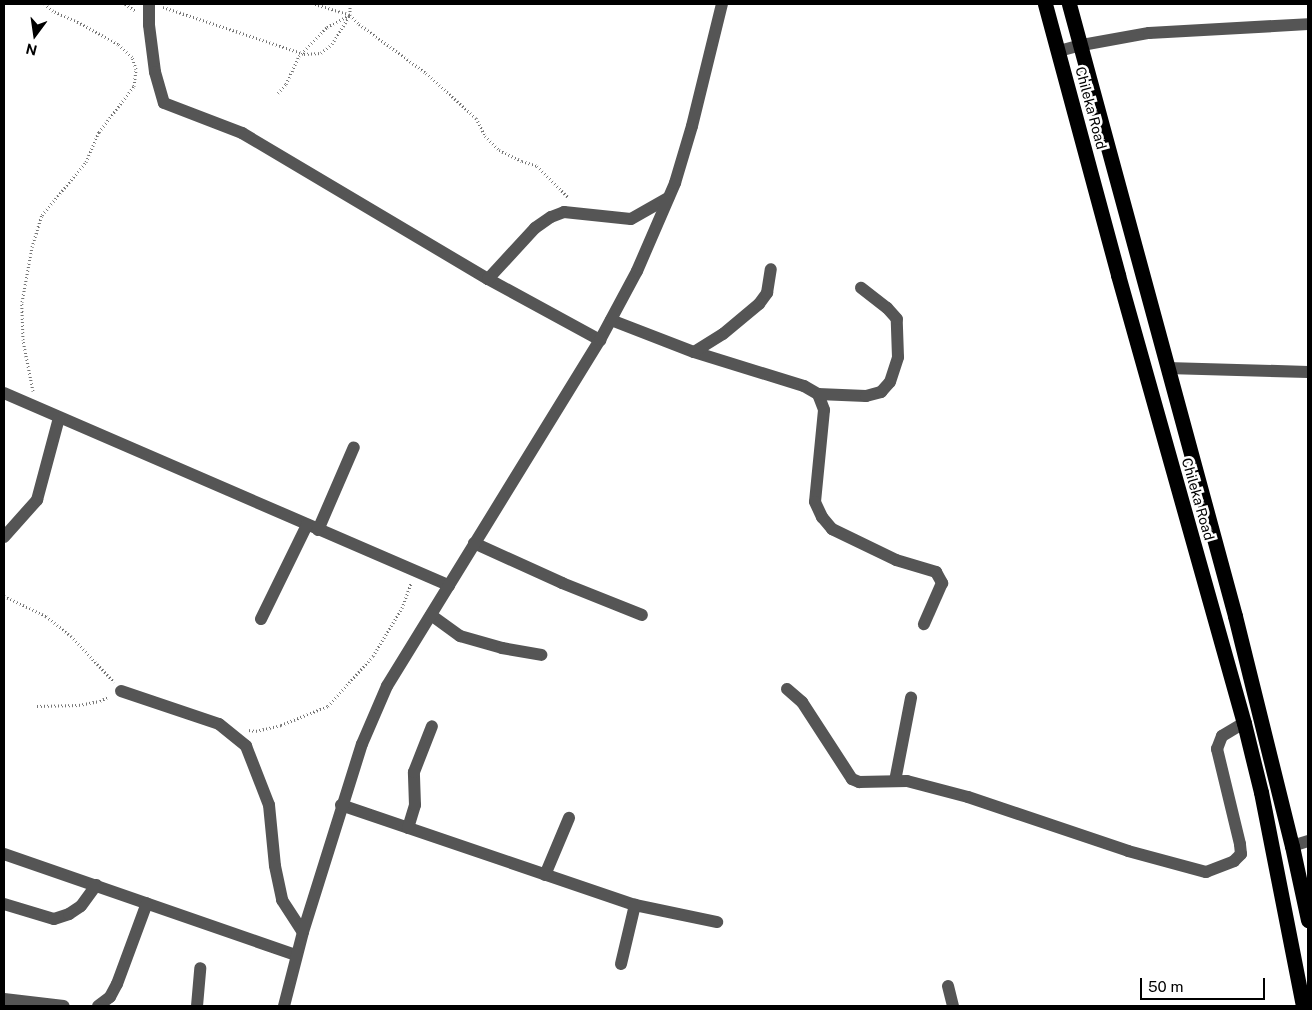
<!DOCTYPE html>
<html>
<head>
<meta charset="utf-8">
<style>
  body { margin:0 }
  #map { position:relative; width:1312px; height:1010px; overflow:hidden; background:#fff; font-family:"Public Sans",sans-serif }
  div>[style] { position:absolute }
  .path>* { height:3px; margin-top:-1.5px; transform-origin:0; background:repeating-linear-gradient(90deg,#777 0 1px,transparent 0 3.5px) }
  .minor>* { height:12px; margin:-6px; padding:0 6px; transform-origin:6px; border-radius:6px; background:#555 }
  .highway>* { height:15px; margin:-7.5px; padding:0 7.5px; transform-origin:7.5px; border-radius:7.5px; background:#000 }
  span { translate:-50% -50%; white-space:nowrap; text-align:center; line-height:1.15; -webkit-text-stroke:5px #fff; paint-order:stroke }
  .street-label { font-size:14px; color:#000 }
  .frame { position:absolute; inset:0; border:5px solid #000; pointer-events:none }
  .north { position:absolute; left:10px; top:10px; width:50px; height:50px; -webkit-text-stroke:4px #fff; paint-order:stroke; rotate:194deg; font-size:14px; font-weight:700; line-height:20px; text-align:center; color:#000 }
  .north::after { content:''; display:block; margin:auto; width:18px; height:22px; background:#000; clip-path:polygon(50% 0,100% 100%,50% 72%,0 100%) }
  .scale { position:absolute; left:1140px; top:978px; width:125px; height:22px; box-sizing:border-box; border:2px solid #000; border-top:0; padding-left:6px; font-size:15px; line-height:18px; white-space:nowrap; color:#000; -webkit-text-stroke:4px #fff; paint-order:stroke }
</style>
</head>
<body>
<div id="map">
  <div class="path">
    <div style="left:125px;top:4px;width:13px;rotate:32deg"></div>
    <div style="left:315px;top:4px;width:37px;rotate:17deg"></div>
    <div style="left:350px;top:15px;width:13px;rotate:45deg"></div>
    <div style="left:359px;top:24px;width:83px;rotate:36.2deg"></div>
    <div style="left:426px;top:73px;width:67px;rotate:42deg"></div>
    <div style="left:476px;top:118px;width:20px;rotate:63deg"></div>
    <div style="left:485px;top:136px;width:20px;rotate:45deg"></div>
    <div style="left:499px;top:150px;width:25px;rotate:26deg"></div>
    <div style="left:522px;top:161px;width:16px;rotate:18deg"></div>
    <div style="left:537px;top:166px;width:45px;rotate:45deg"></div>
    <div style="left:163px;top:7px;width:149px;rotate:18.4deg"></div>
    <div style="left:304px;top:54px;width:17px;rotate:-3deg"></div>
    <div style="left:321px;top:53px;width:14px;rotate:-39deg"></div>
    <div style="left:332px;top:44px;width:34px;rotate:-58deg"></div>
    <div style="left:350px;top:15px;width:11px;rotate:-90deg"></div>
    <div style="left:278px;top:93px;width:12px;rotate:-48deg"></div>
    <div style="left:286px;top:84px;width:31px;rotate:-65deg"></div>
    <div style="left:299px;top:56px;width:40px;rotate:-46deg"></div>
    <div style="left:327px;top:27px;width:26px;rotate:-28deg"></div>
    <div style="left:33px;top:391px;width:52px;rotate:-101.1deg"></div>
    <div style="left:23px;top:340px;width:38px;rotate:-92deg"></div>
    <div style="left:22px;top:302px;width:56px;rotate:-79.7deg"></div>
    <div style="left:32px;top:247px;width:34px;rotate:-73deg"></div>
    <div style="left:42px;top:215px;width:69px;rotate:-50.3deg"></div>
    <div style="left:86px;top:162px;width:33px;rotate:-67deg"></div>
    <div style="left:99px;top:132px;width:58px;rotate:-52.7deg"></div>
    <div style="left:134px;top:86px;width:17px;rotate:-83deg"></div>
    <div style="left:136px;top:69px;width:13px;rotate:-108deg"></div>
    <div style="left:132px;top:57px;width:19px;rotate:-137deg"></div>
    <div style="left:118px;top:44px;width:46px;rotate:-151.2deg"></div>
    <div style="left:78px;top:22px;width:27px;rotate:-156deg"></div>
    <div style="left:53px;top:11px;width:11px;rotate:-139deg"></div>
    <div style="left:4px;top:596px;width:47px;rotate:25.5deg"></div>
    <div style="left:46px;top:616px;width:32px;rotate:39deg"></div>
    <div style="left:71px;top:636px;width:63px;rotate:46.9deg"></div>
    <div style="left:37px;top:706px;width:42px;rotate:-1.4deg"></div>
    <div style="left:79px;top:705px;width:21px;rotate:-11deg"></div>
    <div style="left:100px;top:701px;width:9px;rotate:-27deg"></div>
    <div style="left:249px;top:730px;width:7px;rotate:8deg"></div>
    <div style="left:256px;top:731px;width:26px;rotate:-13deg"></div>
    <div style="left:281px;top:725px;width:51px;rotate:-22deg"></div>
    <div style="left:328px;top:706px;width:67px;rotate:-48deg"></div>
    <div style="left:373px;top:656px;width:56px;rotate:-58.9deg"></div>
    <div style="left:402px;top:608px;width:27px;rotate:-70deg"></div>
  </div>
  <div class="minor">
    <div style="left:149px;top:4px;width:21px;rotate:90deg"></div>
    <div style="left:149px;top:25px;width:47px;rotate:82.7deg"></div>
    <div style="left:155px;top:72px;width:32px;rotate:74deg"></div>
    <div style="left:164px;top:103px;width:84px;rotate:21deg"></div>
    <div style="left:242px;top:133px;width:286px;rotate:30.7deg"></div>
    <div style="left:488px;top:279px;width:128px;rotate:28.6deg"></div>
    <div style="left:1059px;top:51px;width:24px;rotate:-15deg"></div>
    <div style="left:1082px;top:45px;width:68px;rotate:-10.2deg"></div>
    <div style="left:1149px;top:33px;width:159px;rotate:-3.2deg"></div>
    <div style="left:488px;top:279px;width:69px;rotate:-47.3deg"></div>
    <div style="left:535px;top:228px;width:19px;rotate:-35deg"></div>
    <div style="left:551px;top:217px;width:14px;rotate:-21deg"></div>
    <div style="left:564px;top:212px;width:67px;rotate:6deg"></div>
    <div style="left:631px;top:219px;width:43px;rotate:-29.6deg"></div>
    <div style="left:611px;top:320px;width:89px;rotate:21.1deg"></div>
    <div style="left:694px;top:352px;width:115px;rotate:17.2deg"></div>
    <div style="left:804px;top:386px;width:16px;rotate:30deg"></div>
    <div style="left:818px;top:394px;width:17px;rotate:69deg"></div>
    <div style="left:824px;top:410px;width:92px;rotate:95.6deg"></div>
    <div style="left:815px;top:502px;width:17px;rotate:65deg"></div>
    <div style="left:822px;top:517px;width:16px;rotate:50deg"></div>
    <div style="left:832px;top:529px;width:71px;rotate:25.8deg"></div>
    <div style="left:896px;top:560px;width:42px;rotate:16.7deg"></div>
    <div style="left:936px;top:572px;width:13px;rotate:61deg"></div>
    <div style="left:942px;top:583px;width:45px;rotate:113.7deg"></div>
    <div style="left:694px;top:352px;width:34px;rotate:-32deg"></div>
    <div style="left:723px;top:334px;width:47px;rotate:-39.8deg"></div>
    <div style="left:759px;top:304px;width:14px;rotate:-54deg"></div>
    <div style="left:767px;top:293px;width:24px;rotate:-81deg"></div>
    <div style="left:1167px;top:368px;width:141px;rotate:1.6deg"></div>
    <div style="left:4px;top:393px;width:485px;rotate:23.4deg"></div>
    <div style="left:818px;top:394px;width:48px;rotate:2.4deg"></div>
    <div style="left:866px;top:396px;width:16px;rotate:-15deg"></div>
    <div style="left:881px;top:392px;width:13px;rotate:-48deg"></div>
    <div style="left:890px;top:382px;width:26px;rotate:-72deg"></div>
    <div style="left:898px;top:357px;width:38px;rotate:-92deg"></div>
    <div style="left:897px;top:319px;width:15px;rotate:-132deg"></div>
    <div style="left:887px;top:308px;width:33px;rotate:-142deg"></div>
    <div style="left:318px;top:530px;width:90px;rotate:-66.6deg"></div>
    <div style="left:4px;top:537px;width:50px;rotate:-48.3deg"></div>
    <div style="left:37px;top:500px;width:85px;rotate:-75deg"></div>
    <div style="left:474px;top:543px;width:97px;rotate:24.4deg"></div>
    <div style="left:562px;top:583px;width:86px;rotate:21.8deg"></div>
    <div style="left:431px;top:615px;width:36px;rotate:36deg"></div>
    <div style="left:460px;top:636px;width:44px;rotate:15.9deg"></div>
    <div style="left:502px;top:648px;width:40px;rotate:10deg"></div>
    <div style="left:261px;top:619px;width:105px;rotate:-63.9deg"></div>
    <div style="left:787px;top:689px;width:20px;rotate:41deg"></div>
    <div style="left:802px;top:702px;width:92px;rotate:57deg"></div>
    <div style="left:852px;top:779px;width:8px;rotate:23deg"></div>
    <div style="left:859px;top:782px;width:48px;rotate:-1.2deg"></div>
    <div style="left:907px;top:781px;width:63px;rotate:14.7deg"></div>
    <div style="left:968px;top:797px;width:169px;rotate:18.6deg"></div>
    <div style="left:1128px;top:851px;width:81px;rotate:15.1deg"></div>
    <div style="left:1206px;top:872px;width:30px;rotate:-21deg"></div>
    <div style="left:1234px;top:861px;width:10px;rotate:-45deg"></div>
    <div style="left:1241px;top:854px;width:10px;rotate:-96deg"></div>
    <div style="left:1240px;top:844px;width:98px;rotate:-103.6deg"></div>
    <div style="left:1217px;top:749px;width:14px;rotate:-69deg"></div>
    <div style="left:1222px;top:736px;width:26px;rotate:-31deg"></div>
    <div style="left:121px;top:691px;width:103px;rotate:18.6deg"></div>
    <div style="left:219px;top:724px;width:35px;rotate:39deg"></div>
    <div style="left:246px;top:746px;width:63px;rotate:68.7deg"></div>
    <div style="left:269px;top:805px;width:61px;rotate:84.4deg"></div>
    <div style="left:275px;top:866px;width:35px;rotate:78deg"></div>
    <div style="left:282px;top:900px;width:38px;rotate:57deg"></div>
    <div style="left:895px;top:781px;width:85px;rotate:-79.1deg"></div>
    <div style="left:341px;top:805px;width:311px;rotate:18.8deg"></div>
    <div style="left:635px;top:905px;width:84px;rotate:11.7deg"></div>
    <div style="left:408px;top:828px;width:24px;rotate:-73deg"></div>
    <div style="left:415px;top:805px;width:33px;rotate:-92deg"></div>
    <div style="left:414px;top:772px;width:49px;rotate:-68.6deg"></div>
    <div style="left:1292px;top:846px;width:17px;rotate:-17deg"></div>
    <div style="left:4px;top:854px;width:309px;rotate:19.1deg"></div>
    <div style="left:545px;top:875px;width:62px;rotate:-67.2deg"></div>
    <div style="left:4px;top:904px;width:52px;rotate:16.7deg"></div>
    <div style="left:54px;top:919px;width:16px;rotate:-18deg"></div>
    <div style="left:69px;top:914px;width:14px;rotate:-34deg"></div>
    <div style="left:81px;top:906px;width:26px;rotate:-54deg"></div>
    <div style="left:621px;top:964px;width:61px;rotate:-76.7deg"></div>
    <div style="left:948px;top:986px;width:21px;rotate:76deg"></div>
    <div style="left:4px;top:999px;width:60px;rotate:6.7deg"></div>
    <div style="left:98px;top:1006px;width:15px;rotate:-37deg"></div>
    <div style="left:110px;top:997px;width:15px;rotate:-62deg"></div>
    <div style="left:117px;top:984px;width:86px;rotate:-69.7deg"></div>
    <div style="left:197px;top:1006px;width:38px;rotate:-85deg"></div>
    <div style="left:284px;top:1006px;width:76px;rotate:-75.6deg"></div>
    <div style="left:303px;top:932px;width:197px;rotate:-72.6deg"></div>
    <div style="left:362px;top:744px;width:63px;rotate:-66.7deg"></div>
    <div style="left:387px;top:686px;width:406px;rotate:-58.4deg"></div>
    <div style="left:600px;top:340px;width:78px;rotate:-61.8deg"></div>
    <div style="left:637px;top:271px;width:96px;rotate:-66.6deg"></div>
    <div style="left:675px;top:183px;width:59px;rotate:-73.4deg"></div>
    <div style="left:692px;top:126px;width:126px;rotate:-76.2deg"></div>
  </div>
  <div class="highway">
    <div style="left:1045px;top:4px;width:281px;rotate:74.9deg"></div>
    <div style="left:1118px;top:275px;width:465px;rotate:74.3deg"></div>
    <div style="left:1244px;top:723px;width:71px;rotate:76.2deg"></div>
    <div style="left:1261px;top:792px;width:218px;rotate:78.9deg"></div>
    <div style="left:1069px;top:4px;width:634px;rotate:74.82deg"></div>
    <div style="left:1235px;top:616px;width:237px;rotate:76.1deg"></div>
    <div style="left:1292px;top:846px;width:76px;rotate:77.8deg"></div>
  </div>
  <div class="street-label">
    <span style="left:1091px;top:108px;rotate:75deg">Chileka Road</span>
    <span style="left:1198px;top:499px;rotate:74deg">Chileka Road</span>
  </div>
  <div class="frame"></div>
  <div class="north">N</div>
  <div class="scale">50 m</div>
</div>
</body>
</html>
